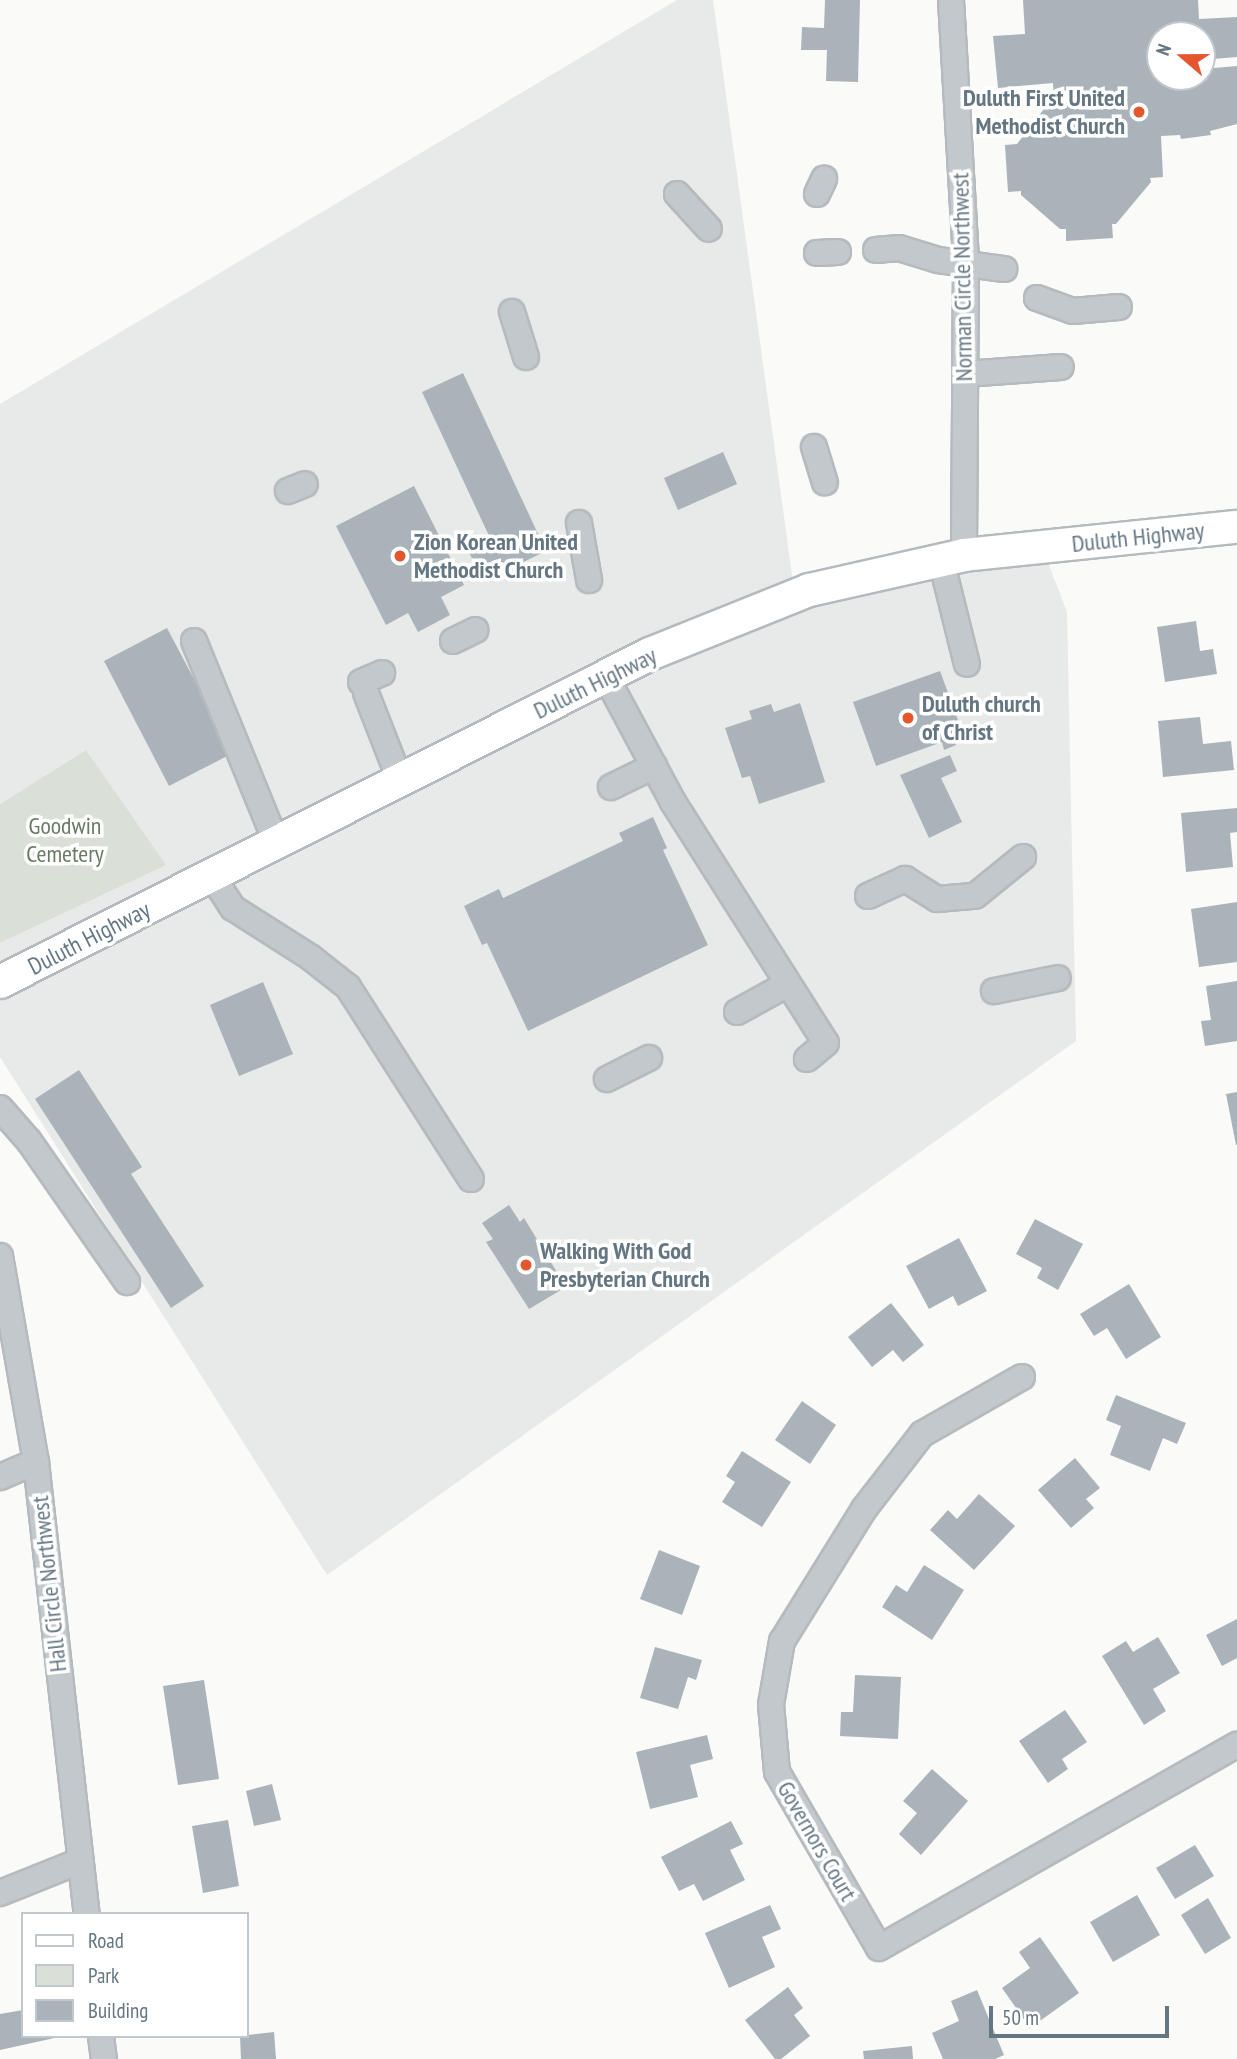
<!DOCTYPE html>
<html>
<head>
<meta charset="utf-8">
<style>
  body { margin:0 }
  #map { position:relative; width:1237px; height:2059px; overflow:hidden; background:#fafaf8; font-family:"PT Sans Narrow",sans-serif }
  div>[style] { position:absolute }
  .built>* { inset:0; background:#e8e9e9 }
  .green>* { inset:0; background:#dadfd7 }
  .building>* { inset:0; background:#aab3b9 }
  .roads { filter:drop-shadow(2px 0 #b5babe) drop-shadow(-2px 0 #b5babe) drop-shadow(0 2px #b5babe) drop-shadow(0 -2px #b5babe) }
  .minor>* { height:24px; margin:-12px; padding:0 12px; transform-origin:12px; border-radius:12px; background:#c3c8cc }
  .major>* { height:32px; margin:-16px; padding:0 16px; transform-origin:16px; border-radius:16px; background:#fff }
  .dots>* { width:19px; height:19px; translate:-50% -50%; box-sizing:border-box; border:4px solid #fff; border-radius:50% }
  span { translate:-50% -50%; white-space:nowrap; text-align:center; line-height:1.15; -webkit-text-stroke:7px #fff; paint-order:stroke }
  .poi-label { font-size:24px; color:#657683; font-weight:700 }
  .right { translate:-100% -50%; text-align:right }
  .left { translate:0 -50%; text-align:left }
  .street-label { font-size:24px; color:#657683 }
  .park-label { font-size:24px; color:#687a64 }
  .legend { position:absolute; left:21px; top:1912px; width:228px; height:126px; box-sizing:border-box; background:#fff; border:2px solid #c1c8cd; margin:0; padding:9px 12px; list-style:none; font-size:21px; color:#657683 }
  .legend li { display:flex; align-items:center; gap:14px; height:35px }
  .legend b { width:35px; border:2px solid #c1c8cd }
  .north { position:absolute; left:1146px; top:21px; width:70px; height:70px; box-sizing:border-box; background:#fff; border:2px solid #c1c8cd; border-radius:50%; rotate:290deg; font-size:19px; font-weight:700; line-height:28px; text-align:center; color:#657683 }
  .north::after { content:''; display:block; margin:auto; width:24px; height:32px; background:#e4572e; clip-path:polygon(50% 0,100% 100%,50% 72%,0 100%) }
  .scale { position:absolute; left:989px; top:2006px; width:180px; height:32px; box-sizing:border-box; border:4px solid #657683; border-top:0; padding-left:9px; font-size:21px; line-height:24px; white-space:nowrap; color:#657683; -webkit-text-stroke:5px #fff; paint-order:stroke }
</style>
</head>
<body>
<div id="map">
  <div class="built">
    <div style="clip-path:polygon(677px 0,713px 0,793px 582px,1037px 534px,1067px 612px,1076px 1041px,327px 1575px,0 1057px,0 943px,165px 865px,86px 750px,0 804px,0 404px)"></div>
  </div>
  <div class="green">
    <div style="clip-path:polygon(86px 750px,166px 865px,0 943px,0 804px)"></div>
  </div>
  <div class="building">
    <div style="clip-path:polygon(825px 0,860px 0,858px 82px,826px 81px,827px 50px,801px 50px,802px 27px,824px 28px)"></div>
    <div style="clip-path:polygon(evenodd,1023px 0,1198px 0,1199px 19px,1237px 17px,1237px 57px,1213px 59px,1214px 68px,1237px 66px,1237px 124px,1210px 131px,1211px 135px,1181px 139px,1180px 135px,1161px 136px,1163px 177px,1150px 178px,1151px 182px,1116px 224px,1112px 224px,1113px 238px,1066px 241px,1066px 229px,1060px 229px,1021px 195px,1021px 191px,1008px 192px,1005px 145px,1017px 144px,1050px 101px,1054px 100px,1053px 83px,998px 88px,993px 36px,1025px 34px,1023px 0,1160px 35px,1202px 35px,1202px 77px,1160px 77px,1160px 35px)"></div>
    <div style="clip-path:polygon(463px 373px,546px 551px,505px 571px,500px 560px,478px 571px,467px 548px,490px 538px,422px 392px)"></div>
    <div style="clip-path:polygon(723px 452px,737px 484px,678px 510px,664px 478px)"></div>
    <div style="clip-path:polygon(414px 486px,464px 585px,441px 597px,450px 615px,418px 632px,408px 613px,386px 625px,336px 526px)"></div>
    <div style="clip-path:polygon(1196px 621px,1200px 651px,1213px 649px,1217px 674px,1165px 682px,1157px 627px)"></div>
    <div style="clip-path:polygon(167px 628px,233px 753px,169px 786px,104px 661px)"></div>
    <div style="clip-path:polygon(940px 671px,963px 734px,953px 738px,956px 745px,944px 750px,942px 742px,876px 766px,853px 702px)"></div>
    <div style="clip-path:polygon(800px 703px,825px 782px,759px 804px,750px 776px,742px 778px,725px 728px,752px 719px,749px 711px,771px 704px,774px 712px)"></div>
    <div style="clip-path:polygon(1200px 717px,1203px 744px,1231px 741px,1234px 770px,1163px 777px,1158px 721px)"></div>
    <div style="clip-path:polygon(950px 755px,957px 771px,941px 778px,962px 822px,929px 838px,900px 775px)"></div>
    <div style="clip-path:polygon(1237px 808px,1237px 832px,1230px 833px,1233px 867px,1186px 872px,1181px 813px)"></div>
    <div style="clip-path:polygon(653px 817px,667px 848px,663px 850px,708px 945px,528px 1031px,487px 943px,482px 945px,464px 906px,499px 889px,503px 898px,623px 841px,619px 833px)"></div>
    <div style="clip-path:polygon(1237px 902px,1237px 962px,1199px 967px,1191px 909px)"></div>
    <div style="clip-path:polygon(1237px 981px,1237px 1041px,1205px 1046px,1201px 1021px,1211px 1020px,1206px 986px)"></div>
    <div style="clip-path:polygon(263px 982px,293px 1054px,239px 1076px,210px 1005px)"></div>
    <div style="clip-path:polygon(79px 1070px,142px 1167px,131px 1174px,204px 1286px,171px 1308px,35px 1099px)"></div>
    <div style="clip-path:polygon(1237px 1092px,1237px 1145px,1236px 1145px,1226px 1094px)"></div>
    <div style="clip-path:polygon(509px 1205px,520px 1222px,524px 1218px,566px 1287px,529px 1309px,486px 1242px,493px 1239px,482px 1223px)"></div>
    <div style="clip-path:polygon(1035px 1219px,1083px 1244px,1058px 1290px,1037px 1278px,1042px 1268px,1016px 1254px)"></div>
    <div style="clip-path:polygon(959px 1238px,987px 1291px,958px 1306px,953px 1296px,929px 1309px,906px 1266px)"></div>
    <div style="clip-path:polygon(1129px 1284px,1161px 1337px,1126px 1359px,1107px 1328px,1094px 1336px,1080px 1314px)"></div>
    <div style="clip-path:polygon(891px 1303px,924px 1345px,903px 1362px,893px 1350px,872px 1367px,848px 1337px)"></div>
    <div style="clip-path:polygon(1116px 1395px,1186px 1423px,1177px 1444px,1163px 1438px,1150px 1471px,1110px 1455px,1121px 1426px,1106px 1420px)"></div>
    <div style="clip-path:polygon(802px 1401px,836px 1425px,810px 1464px,775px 1440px)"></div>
    <div style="clip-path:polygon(742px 1451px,791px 1482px,762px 1527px,722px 1502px,735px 1482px,726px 1476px)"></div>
    <div style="clip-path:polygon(1075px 1458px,1100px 1488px,1086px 1499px,1094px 1508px,1071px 1528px,1038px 1490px)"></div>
    <div style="clip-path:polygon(979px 1494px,1015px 1526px,974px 1570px,930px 1530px,948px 1510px,957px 1519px)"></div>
    <div style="clip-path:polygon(659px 1550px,700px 1566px,682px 1615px,640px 1599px)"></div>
    <div style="clip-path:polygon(924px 1565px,964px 1590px,932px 1640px,882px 1607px,896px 1585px,907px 1592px)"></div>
    <div style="clip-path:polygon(1237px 1619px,1237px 1658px,1222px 1666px,1206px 1635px)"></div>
    <div style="clip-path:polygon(1158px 1637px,1180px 1673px,1153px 1689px,1166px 1711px,1144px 1725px,1102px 1656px,1126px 1641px,1133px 1652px)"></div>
    <div style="clip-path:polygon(655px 1647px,702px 1660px,696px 1680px,688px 1677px,678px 1709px,640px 1698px)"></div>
    <div style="clip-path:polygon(855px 1675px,901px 1677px,898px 1739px,840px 1736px,841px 1712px,853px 1712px)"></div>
    <div style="clip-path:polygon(204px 1680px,219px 1779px,178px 1785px,163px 1686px)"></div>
    <div style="clip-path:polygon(1065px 1710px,1087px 1742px,1062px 1759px,1068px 1769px,1048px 1783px,1019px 1741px)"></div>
    <div style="clip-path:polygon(707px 1735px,713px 1759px,690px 1765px,698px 1797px,650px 1809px,636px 1752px)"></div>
    <div style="clip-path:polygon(932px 1769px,968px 1801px,921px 1855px,899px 1834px,917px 1813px,903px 1801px)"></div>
    <div style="clip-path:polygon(272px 1784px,281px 1820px,254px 1826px,246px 1791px)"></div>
    <div style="clip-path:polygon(228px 1820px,239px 1886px,203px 1893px,192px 1826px)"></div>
    <div style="clip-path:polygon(731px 1821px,743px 1844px,730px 1850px,745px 1880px,703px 1901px,694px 1884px,679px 1891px,661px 1857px)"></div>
    <div style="clip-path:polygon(1195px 1845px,1214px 1876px,1175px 1899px,1156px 1868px)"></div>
    <div style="clip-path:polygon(1137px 1895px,1160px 1935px,1113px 1962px,1090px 1922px)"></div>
    <div style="clip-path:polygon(1208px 1898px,1231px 1938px,1205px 1954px,1181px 1915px)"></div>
    <div style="clip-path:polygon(770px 1905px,781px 1929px,762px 1937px,775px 1967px,729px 1988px,705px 1933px)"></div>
    <div style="clip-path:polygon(1040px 1937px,1079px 1993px,1030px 2028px,1002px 1988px,1030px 1968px,1019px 1952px)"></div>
    <div style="clip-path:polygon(788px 1987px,803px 2008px,794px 2015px,810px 2036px,781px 2059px,775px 2059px,745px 2020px)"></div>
    <div style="clip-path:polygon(977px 1990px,1004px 2055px,995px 2059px,943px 2059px,932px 2033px,959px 2021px,951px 2001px)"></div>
    <div style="clip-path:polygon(23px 2010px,23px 2036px,59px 2037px,0 2050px,0 2014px)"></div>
    <div style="clip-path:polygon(274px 2032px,276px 2059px,241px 2059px,240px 2036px)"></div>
    <div style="clip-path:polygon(912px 2046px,913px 2059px,864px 2059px,863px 2051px)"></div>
  </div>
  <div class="roads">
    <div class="minor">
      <div style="left:951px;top:0;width:262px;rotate:86.7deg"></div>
      <div style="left:966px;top:262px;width:293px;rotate:90.4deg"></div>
      <div style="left:677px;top:194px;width:47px;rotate:47.6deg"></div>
      <div style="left:817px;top:194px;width:17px;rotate:-65deg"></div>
      <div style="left:876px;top:250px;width:23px;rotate:-5deg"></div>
      <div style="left:899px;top:248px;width:41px;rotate:17.1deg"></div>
      <div style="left:938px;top:260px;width:67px;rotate:7.8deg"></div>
      <div style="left:817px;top:253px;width:21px;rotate:-3deg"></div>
      <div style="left:1037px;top:298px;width:38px;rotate:20deg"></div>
      <div style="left:1073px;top:311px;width:46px;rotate:-5deg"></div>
      <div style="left:512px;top:312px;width:47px;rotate:72.7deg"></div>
      <div style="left:965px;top:374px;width:96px;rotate:-4.2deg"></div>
      <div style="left:814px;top:447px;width:37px;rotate:73deg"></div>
      <div style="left:288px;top:491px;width:18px;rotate:-22deg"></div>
      <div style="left:579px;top:523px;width:58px;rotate:80deg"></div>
      <div style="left:941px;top:560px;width:107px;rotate:76deg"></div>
      <div style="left:194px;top:641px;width:219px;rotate:67.8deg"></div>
      <div style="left:453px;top:641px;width:25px;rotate:-26deg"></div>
      <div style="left:606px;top:677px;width:142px;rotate:61.8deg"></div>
      <div style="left:673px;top:802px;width:285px;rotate:57.6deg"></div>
      <div style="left:826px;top:1043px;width:25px;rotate:140deg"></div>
      <div style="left:361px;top:682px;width:23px;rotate:-23deg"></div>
      <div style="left:366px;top:693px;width:93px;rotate:68.7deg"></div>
      <div style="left:611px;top:787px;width:48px;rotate:-26deg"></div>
      <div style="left:212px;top:876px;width:38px;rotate:57deg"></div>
      <div style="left:233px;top:908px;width:91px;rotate:32.5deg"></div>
      <div style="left:310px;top:957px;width:48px;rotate:38.3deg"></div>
      <div style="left:348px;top:987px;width:228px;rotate:57.4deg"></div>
      <div style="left:868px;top:896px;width:41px;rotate:-24.7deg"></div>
      <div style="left:905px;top:879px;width:38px;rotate:32deg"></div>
      <div style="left:937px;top:899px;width:38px;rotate:-5deg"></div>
      <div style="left:975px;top:896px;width:62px;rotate:-39.1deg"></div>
      <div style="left:994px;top:991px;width:65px;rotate:-11.5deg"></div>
      <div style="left:737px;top:1012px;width:58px;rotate:-28.8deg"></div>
      <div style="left:607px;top:1079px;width:47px;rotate:-26.6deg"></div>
      <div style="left:0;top:1108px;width:44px;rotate:48.7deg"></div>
      <div style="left:29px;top:1141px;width:172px;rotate:55.2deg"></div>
      <div style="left:0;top:1256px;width:209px;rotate:80.1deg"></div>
      <div style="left:36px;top:1462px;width:455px;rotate:83.6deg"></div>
      <div style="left:1022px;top:1377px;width:115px;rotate:150.3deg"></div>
      <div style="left:922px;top:1434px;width:95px;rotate:127.7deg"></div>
      <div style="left:864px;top:1509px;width:155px;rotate:121.8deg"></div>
      <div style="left:782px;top:1641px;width:65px;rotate:99.8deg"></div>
      <div style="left:771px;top:1705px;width:67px;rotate:84.9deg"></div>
      <div style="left:777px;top:1772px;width:203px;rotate:59.9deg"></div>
      <div style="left:879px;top:1948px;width:412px;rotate:-29.6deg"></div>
      <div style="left:0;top:1477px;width:39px;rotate:-23deg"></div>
      <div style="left:0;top:1893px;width:86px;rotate:-21.8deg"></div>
      <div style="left:101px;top:2036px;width:23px;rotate:83deg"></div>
    </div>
    <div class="major">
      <div style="left:0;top:982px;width:728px;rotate:-26.78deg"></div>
      <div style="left:650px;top:654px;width:171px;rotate:-21.9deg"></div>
      <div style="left:809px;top:590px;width:159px;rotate:-12.7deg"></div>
      <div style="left:964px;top:555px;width:274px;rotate:-5.9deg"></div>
    </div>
  </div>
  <div class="dots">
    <div style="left:1139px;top:112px;background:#e4572e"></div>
    <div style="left:400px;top:556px;background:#e4572e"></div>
    <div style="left:908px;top:718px;background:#e4572e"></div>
    <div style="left:526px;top:1265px;background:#e4572e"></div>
  </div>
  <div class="poi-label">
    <span class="right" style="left:1125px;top:112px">Duluth First United<br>Methodist Church</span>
    <span class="left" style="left:414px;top:556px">Zion Korean United<br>Methodist Church</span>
    <span class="left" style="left:922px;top:718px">Duluth church<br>of Christ</span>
    <span class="left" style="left:540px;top:1265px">Walking With God<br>Presbyterian Church</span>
  </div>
  <div class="street-label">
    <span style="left:962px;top:277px;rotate:-91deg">Norman Circle Northwest</span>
    <span style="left:1138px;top:537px;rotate:-6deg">Duluth Highway</span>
    <span style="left:595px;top:683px;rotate:-26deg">Duluth Highway</span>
    <span style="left:89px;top:938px;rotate:-27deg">Duluth Highway</span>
    <span style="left:49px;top:1584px;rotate:-96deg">Hall Circle Northwest</span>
    <span style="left:817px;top:1841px;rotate:60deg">Governors Court</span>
  </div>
  <div class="park-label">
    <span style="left:65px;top:840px">Goodwin<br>Cemetery</span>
  </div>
  <ul class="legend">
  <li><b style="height:9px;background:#fff"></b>Road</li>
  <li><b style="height:19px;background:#dadfd7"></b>Park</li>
  <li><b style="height:19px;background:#aab3b9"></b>Building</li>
  </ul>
  <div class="north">N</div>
  <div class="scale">50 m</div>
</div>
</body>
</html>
